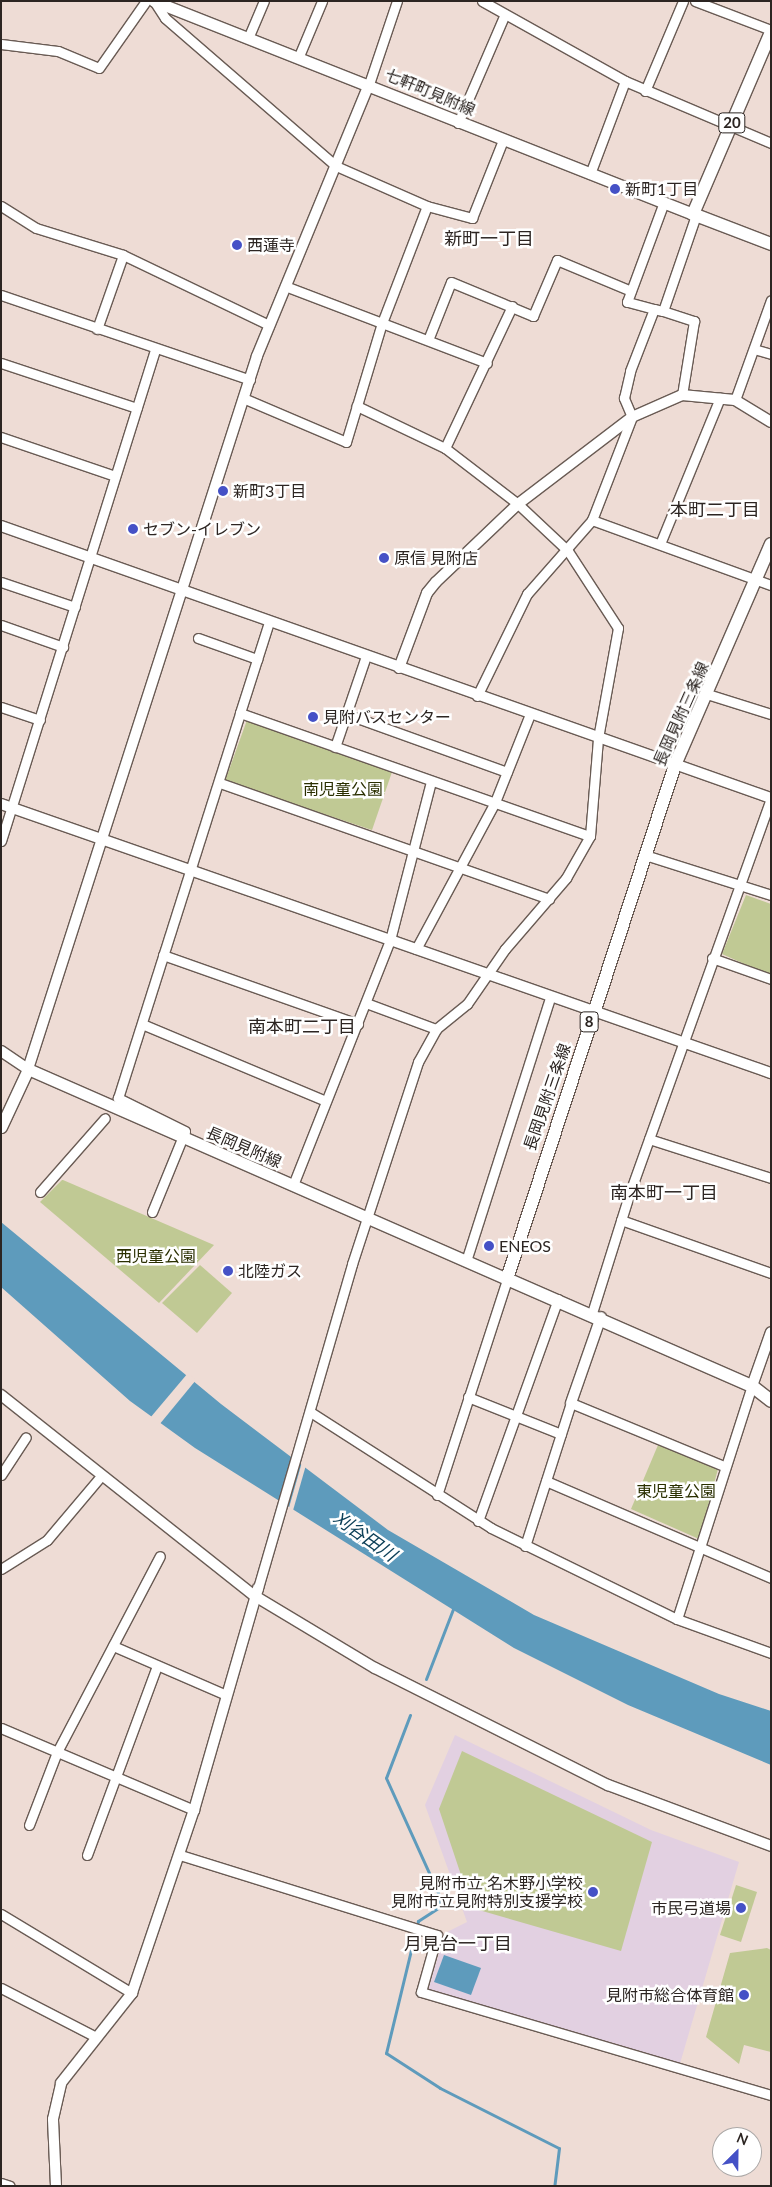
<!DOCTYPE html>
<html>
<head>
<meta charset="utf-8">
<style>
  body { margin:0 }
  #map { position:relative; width:772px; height:2187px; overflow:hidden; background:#eedcd5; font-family:Lato,"Noto Sans JP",sans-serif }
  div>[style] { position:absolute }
  .education>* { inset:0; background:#e2d0e1 }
  .green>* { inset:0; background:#c0c994 }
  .water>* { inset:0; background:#5e9bbc }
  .pier>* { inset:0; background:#eedcd5 }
  .stream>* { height:3px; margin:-1.5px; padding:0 1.5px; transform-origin:1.5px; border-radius:1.5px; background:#5e9bbc }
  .roads { filter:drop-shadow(1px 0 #695b54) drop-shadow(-1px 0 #695b54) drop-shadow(0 1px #695b54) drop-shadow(0 -1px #695b54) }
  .minor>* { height:9px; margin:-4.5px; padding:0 4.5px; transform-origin:4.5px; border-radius:4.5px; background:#fff }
  .tertiary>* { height:10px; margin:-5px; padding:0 5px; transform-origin:5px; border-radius:5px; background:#fff }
  .secondary>* { height:11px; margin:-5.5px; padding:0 5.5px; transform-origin:5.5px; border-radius:5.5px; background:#fff }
  .primary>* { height:12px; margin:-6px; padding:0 6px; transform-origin:6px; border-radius:6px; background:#fff }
  .dots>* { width:14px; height:14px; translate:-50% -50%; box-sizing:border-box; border:2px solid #fff; border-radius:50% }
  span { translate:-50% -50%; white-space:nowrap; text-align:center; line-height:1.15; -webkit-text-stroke:5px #fff; paint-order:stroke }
  .shield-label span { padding:1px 4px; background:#fff; border:1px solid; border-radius:4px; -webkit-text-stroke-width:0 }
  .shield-label { font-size:15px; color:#2c2522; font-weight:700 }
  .street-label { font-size:16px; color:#2c2522 }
  .poi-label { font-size:16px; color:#2c2522 }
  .left { translate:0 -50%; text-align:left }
  .right { translate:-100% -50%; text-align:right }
  .park-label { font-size:16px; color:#2a2f00 }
  .neighbourhood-label { font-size:18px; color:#2c2522 }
  .water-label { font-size:18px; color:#0e4159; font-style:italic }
  .frame { position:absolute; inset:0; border:2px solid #2c2522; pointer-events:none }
  .north { position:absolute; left:712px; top:2127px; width:50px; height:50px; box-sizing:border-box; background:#fff; border:1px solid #aba8a7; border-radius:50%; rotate:23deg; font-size:14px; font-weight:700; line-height:20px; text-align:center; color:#2c2522 }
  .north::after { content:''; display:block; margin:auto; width:18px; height:22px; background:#4551c6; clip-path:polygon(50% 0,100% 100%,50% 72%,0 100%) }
</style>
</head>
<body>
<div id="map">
  <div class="education">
    <div style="clip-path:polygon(455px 1735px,651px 1830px,739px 1862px,679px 2067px,428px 1991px,445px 1933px,467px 1922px,425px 1805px)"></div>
  </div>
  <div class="green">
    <div style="clip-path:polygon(247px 720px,392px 772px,372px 830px,225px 781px)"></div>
    <div style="clip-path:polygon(746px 895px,771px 904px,771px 976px,722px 954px)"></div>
    <div style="clip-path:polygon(62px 1180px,63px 1180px,214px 1245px,159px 1303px,40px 1202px)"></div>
    <div style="clip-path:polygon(200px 1265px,232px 1293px,197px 1333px,162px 1303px)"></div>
    <div style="clip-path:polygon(658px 1445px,718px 1469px,699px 1539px,631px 1509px)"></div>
    <div style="clip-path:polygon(462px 1751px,652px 1842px,621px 1951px,472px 1908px,439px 1809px)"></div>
    <div style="clip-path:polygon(736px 1885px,757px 1892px,741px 1942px,720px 1935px)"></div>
    <div style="clip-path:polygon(767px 1948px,771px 1950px,771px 2052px,744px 2045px,739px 2064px,706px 2037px,730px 1953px)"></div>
  </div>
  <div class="water">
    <div style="clip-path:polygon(1px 1222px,221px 1404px,388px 1530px,534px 1615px,719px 1694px,771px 1711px,771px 1765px,628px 1705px,514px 1648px,195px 1448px,130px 1401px,1px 1287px)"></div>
    <div style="clip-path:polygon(444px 1955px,481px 1968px,471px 1995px,434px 1982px)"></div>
  </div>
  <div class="pier">
    <div style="clip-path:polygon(188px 1373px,196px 1380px,159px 1425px,150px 1418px)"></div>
    <div style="clip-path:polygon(302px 1462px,306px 1465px,292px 1514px,288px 1511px)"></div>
  </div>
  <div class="stream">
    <div style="left:426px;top:1679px;width:75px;rotate:-68.9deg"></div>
    <div style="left:410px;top:1715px;width:67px;rotate:110.9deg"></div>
    <div style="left:386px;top:1778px;width:128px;rotate:65.6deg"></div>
    <div style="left:439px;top:1895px;width:13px;rotate:94deg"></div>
    <div style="left:438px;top:1908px;width:24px;rotate:147deg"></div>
    <div style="left:418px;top:1921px;width:136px;rotate:103.6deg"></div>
    <div style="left:386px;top:2053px;width:64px;rotate:32.9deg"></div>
    <div style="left:440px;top:2088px;width:133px;rotate:26.8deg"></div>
    <div style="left:559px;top:2148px;width:38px;rotate:97deg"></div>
  </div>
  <div class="roads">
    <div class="minor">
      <div style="left:154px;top:1px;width:20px;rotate:57deg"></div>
      <div style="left:165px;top:18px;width:226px;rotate:40.9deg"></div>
      <div style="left:336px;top:166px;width:99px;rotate:23.7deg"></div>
      <div style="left:427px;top:206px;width:47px;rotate:14.9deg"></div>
      <div style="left:472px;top:218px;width:84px;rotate:-68.3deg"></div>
      <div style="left:482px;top:1px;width:164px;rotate:29.2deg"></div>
      <div style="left:625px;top:81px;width:159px;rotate:23deg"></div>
      <div style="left:695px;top:1px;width:81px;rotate:20.9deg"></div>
      <div style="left:249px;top:36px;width:38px;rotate:-67deg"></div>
      <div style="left:1px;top:44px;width:57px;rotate:7deg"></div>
      <div style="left:58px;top:51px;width:44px;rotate:22.5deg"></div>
      <div style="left:99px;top:68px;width:82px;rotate:-55deg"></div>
      <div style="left:299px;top:56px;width:60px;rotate:-67.3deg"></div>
      <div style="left:369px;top:84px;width:88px;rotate:-71.4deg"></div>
      <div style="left:645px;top:91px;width:98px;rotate:-67.1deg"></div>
      <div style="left:458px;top:123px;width:116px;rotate:-66.7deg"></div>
      <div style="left:590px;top:174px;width:99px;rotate:-69.4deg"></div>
      <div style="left:1px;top:206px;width:41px;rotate:32.2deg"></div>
      <div style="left:36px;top:228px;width:91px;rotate:17.2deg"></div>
      <div style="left:123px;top:255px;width:162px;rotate:25.6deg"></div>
      <div style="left:285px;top:286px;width:216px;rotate:20.9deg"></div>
      <div style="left:1px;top:295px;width:263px;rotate:18.8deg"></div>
      <div style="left:654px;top:309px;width:28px;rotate:-165deg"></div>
      <div style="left:627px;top:302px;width:107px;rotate:-69.7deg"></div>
      <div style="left:663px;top:311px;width:33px;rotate:18deg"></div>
      <div style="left:694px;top:321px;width:75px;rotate:99.2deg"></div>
      <div style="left:97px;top:329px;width:78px;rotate:-70.6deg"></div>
      <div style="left:428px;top:340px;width:62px;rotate:-68.4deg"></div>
      <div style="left:451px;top:282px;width:89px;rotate:22.5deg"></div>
      <div style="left:533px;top:316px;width:61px;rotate:-66.8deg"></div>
      <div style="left:557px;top:260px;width:80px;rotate:22.7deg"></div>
      <div style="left:754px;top:349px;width:18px;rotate:16deg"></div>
      <div style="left:1px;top:363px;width:143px;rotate:18.3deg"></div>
      <div style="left:243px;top:398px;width:112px;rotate:23.1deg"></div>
      <div style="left:346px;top:442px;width:124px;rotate:-73.2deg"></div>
      <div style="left:382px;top:323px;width:125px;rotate:-69deg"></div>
      <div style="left:735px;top:400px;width:106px;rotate:-70.2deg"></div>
      <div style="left:1px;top:437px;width:120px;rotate:18.9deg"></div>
      <div style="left:445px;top:448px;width:157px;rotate:-64.7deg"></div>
      <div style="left:592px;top:520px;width:190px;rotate:20deg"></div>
      <div style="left:660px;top:544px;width:158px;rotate:-67.7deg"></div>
      <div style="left:1px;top:582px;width:78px;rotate:18.7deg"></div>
      <div style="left:269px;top:622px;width:96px;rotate:107.7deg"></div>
      <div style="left:240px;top:713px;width:371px;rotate:19.4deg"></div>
      <div style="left:1px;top:625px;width:66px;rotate:19.5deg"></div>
      <div style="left:198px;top:638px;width:63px;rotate:19.6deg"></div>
      <div style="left:707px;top:694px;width:67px;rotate:17.4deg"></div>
      <div style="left:477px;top:696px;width:114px;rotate:-63.9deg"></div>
      <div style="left:527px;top:594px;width:98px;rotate:-48.7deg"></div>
      <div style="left:592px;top:520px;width:110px;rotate:-68.8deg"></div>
      <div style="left:632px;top:417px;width:21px;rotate:-113deg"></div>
      <div style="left:624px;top:398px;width:28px;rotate:-77deg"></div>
      <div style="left:630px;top:371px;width:66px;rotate:-68.8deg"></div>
      <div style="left:654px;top:309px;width:9px;rotate:13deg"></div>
      <div style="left:663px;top:311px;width:102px;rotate:-71deg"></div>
      <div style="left:1px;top:707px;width:41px;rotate:18.4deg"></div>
      <div style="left:346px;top:714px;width:171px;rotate:19.8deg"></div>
      <div style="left:335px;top:747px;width:96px;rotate:-71.2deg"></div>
      <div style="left:220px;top:783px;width:349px;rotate:19.4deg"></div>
      <div style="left:1px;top:841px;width:515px;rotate:-72.59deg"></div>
      <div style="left:645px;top:855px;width:132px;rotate:17.6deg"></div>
      <div style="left:416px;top:949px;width:167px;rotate:-61.7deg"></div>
      <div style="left:495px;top:802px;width:95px;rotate:-68.3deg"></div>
      <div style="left:163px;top:955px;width:207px;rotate:19.5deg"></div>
      <div style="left:712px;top:958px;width:63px;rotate:19.6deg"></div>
      <div style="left:366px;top:1003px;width:75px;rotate:20.4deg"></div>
      <div style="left:142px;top:1024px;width:199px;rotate:22.7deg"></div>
      <div style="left:649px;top:1139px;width:128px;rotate:17.7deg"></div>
      <div style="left:293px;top:1185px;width:264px;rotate:-68.4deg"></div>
      <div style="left:390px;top:940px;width:164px;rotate:-75.5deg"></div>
      <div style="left:40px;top:1192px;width:98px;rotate:-48.7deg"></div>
      <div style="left:152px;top:1212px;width:87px;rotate:-67.8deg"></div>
      <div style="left:185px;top:1131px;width:75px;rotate:-153.8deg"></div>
      <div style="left:118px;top:1098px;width:404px;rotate:-72.4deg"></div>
      <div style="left:621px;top:1220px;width:159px;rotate:19.5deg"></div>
      <div style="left:466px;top:1261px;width:277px;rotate:-72.3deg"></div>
      <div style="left:592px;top:1313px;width:127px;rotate:-72.6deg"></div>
      <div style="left:630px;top:1192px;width:418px;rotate:-70.3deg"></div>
      <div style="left:468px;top:1397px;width:100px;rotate:21.7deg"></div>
      <div style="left:312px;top:1413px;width:213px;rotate:32.7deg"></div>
      <div style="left:491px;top:1528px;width:207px;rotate:26.1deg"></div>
      <div style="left:677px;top:1619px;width:100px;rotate:19.9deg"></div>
      <div style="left:1px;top:1475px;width:45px;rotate:-56.7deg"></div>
      <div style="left:546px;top:1481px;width:245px;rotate:23.3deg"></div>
      <div style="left:437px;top:1495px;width:227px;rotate:-72deg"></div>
      <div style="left:478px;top:1521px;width:236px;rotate:-70.2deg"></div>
      <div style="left:525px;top:1546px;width:150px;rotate:-72.2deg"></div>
      <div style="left:571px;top:1403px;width:165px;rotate:22.4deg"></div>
      <div style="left:1px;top:1569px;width:54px;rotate:-32.2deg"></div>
      <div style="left:47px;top:1540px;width:82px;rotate:-49.9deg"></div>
      <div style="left:258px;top:1588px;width:337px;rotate:-73.8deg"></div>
      <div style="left:352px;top:1264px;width:213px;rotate:-71.9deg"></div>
      <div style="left:418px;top:1062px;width:38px;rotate:-61deg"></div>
      <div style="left:436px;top:1029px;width:40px;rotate:-39deg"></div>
      <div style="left:467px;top:1004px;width:67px;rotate:-55.4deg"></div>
      <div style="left:505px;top:949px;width:94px;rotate:-49.3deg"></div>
      <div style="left:566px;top:878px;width:48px;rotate:-60.3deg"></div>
      <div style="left:590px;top:836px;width:98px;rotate:-85.3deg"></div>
      <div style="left:598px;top:738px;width:112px;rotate:-79.7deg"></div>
      <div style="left:618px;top:628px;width:92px;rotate:-123deg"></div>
      <div style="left:568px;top:551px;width:69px;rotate:-136.8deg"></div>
      <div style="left:518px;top:504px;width:92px;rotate:-142.5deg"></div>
      <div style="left:445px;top:448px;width:98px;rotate:-154.5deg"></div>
      <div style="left:677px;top:1619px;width:245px;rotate:-72.2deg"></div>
      <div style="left:113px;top:1646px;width:123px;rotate:23.4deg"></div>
      <div style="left:1px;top:1728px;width:210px;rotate:23deg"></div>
      <div style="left:29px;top:1825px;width:78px;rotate:-69deg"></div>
      <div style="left:57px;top:1752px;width:221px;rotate:-62.3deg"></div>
      <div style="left:87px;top:1855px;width:202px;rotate:-69.7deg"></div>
      <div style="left:180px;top:1855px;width:269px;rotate:17.3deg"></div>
      <div style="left:437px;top:1935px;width:59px;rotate:105.7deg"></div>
      <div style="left:421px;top:1992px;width:365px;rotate:16.4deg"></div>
      <div style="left:1px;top:1914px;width:153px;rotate:31.1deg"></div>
      <div style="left:1px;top:1988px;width:107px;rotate:27.3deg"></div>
      <div style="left:1px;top:2183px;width:9px;rotate:18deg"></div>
    </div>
    <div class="tertiary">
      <div style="left:1px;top:526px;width:817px;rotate:19.46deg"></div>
      <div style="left:399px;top:668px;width:80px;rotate:-69.5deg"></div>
      <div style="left:427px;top:593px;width:14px;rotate:-51deg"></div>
      <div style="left:436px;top:582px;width:113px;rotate:-43.6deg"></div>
      <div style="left:518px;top:504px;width:143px;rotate:-37.3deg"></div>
      <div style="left:632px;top:417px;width:55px;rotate:-23.7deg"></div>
      <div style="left:682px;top:395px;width:53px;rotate:5.4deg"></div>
      <div style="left:735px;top:400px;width:42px;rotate:31.4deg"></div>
      <div style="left:1px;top:804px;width:816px;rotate:19.26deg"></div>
      <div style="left:1px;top:1051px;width:32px;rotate:34deg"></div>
      <div style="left:28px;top:1069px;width:749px;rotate:-72.19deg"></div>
      <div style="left:257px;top:356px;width:294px;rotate:-67.6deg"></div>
      <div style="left:752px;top:1386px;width:57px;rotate:-70.6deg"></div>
      <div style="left:1px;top:1395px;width:324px;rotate:38.4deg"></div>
      <div style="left:255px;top:1596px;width:140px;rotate:31deg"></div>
      <div style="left:375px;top:1668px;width:261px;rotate:26.7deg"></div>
      <div style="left:608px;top:1785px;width:174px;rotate:20.5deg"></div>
      <div style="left:571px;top:1403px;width:91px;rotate:-70.8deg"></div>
      <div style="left:56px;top:2186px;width:67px;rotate:-92.6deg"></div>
      <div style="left:53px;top:2119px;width:37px;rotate:-77deg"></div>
      <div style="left:61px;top:2083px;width:115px;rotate:-51.7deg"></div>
      <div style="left:132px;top:1993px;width:193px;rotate:-71.3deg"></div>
      <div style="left:194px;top:1810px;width:231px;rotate:-73.9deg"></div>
    </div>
    <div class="secondary">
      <div style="left:154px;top:1px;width:580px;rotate:21.56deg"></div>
      <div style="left:1px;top:1127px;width:64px;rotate:-65deg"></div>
      <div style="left:28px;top:1069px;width:523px;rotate:23.67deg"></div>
    </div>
    <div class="primary">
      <div style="left:771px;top:32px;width:198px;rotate:113.2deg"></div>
      <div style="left:693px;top:214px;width:84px;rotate:21deg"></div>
      <div style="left:771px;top:544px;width:241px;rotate:113.5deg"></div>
      <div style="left:675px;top:765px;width:541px;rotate:108.1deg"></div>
      <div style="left:507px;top:1279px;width:267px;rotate:23.6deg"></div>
      <div style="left:752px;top:1386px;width:24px;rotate:38deg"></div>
    </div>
  </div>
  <div class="dots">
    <div style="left:615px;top:189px;background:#4551c6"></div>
    <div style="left:237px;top:245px;background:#4551c6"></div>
    <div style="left:223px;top:491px;background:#4551c6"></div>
    <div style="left:133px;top:529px;background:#4551c6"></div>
    <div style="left:384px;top:558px;background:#4551c6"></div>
    <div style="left:313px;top:717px;background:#4551c6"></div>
    <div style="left:489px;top:1246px;background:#4551c6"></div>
    <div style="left:228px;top:1271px;background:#4551c6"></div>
    <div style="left:593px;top:1892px;background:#4551c6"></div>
    <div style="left:741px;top:1908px;background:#4551c6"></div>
    <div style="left:744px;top:1995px;background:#4551c6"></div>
  </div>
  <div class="shield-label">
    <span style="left:732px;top:123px">20</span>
    <span style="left:589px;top:1022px">8</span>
  </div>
  <div class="street-label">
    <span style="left:430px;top:92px;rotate:23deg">七軒町見附線</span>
    <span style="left:681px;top:714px;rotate:-66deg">長岡見附三条線</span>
    <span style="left:547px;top:1097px;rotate:-71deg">長岡見附三条線</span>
    <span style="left:244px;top:1147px;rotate:23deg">長岡見附線</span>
  </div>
  <div class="poi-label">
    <span class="left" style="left:625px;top:189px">新町1丁目</span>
    <span class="left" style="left:247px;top:245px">西蓮寺</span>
    <span class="left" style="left:233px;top:491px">新町3丁目</span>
    <span class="left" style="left:143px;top:529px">セブン-イレブン</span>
    <span class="left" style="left:394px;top:558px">原信 見附店</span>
    <span class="left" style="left:323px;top:717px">見附バスセンター</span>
    <span class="left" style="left:499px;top:1246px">ENEOS</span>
    <span class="left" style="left:238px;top:1271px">北陸ガス</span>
    <span class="right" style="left:583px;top:1892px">見附市立 名木野小学校<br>見附市立見附特別支援学校</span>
    <span class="right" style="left:731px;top:1908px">市民弓道場</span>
    <span class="right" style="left:734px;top:1995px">見附市総合体育館</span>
  </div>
  <div class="park-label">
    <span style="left:343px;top:789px">南児童公園</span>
    <span style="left:156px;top:1256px">西児童公園</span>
    <span style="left:676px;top:1491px">東児童公園</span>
  </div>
  <div class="neighbourhood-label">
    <span style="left:489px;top:238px">新町一丁目</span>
    <span style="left:715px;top:509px">本町二丁目</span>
    <span style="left:302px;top:1026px">南本町二丁目</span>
    <span style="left:664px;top:1192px">南本町一丁目</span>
    <span style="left:458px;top:1943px">月見台一丁目</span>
  </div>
  <div class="water-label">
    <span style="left:365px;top:1536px;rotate:35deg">刈谷田川</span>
  </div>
  <div class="frame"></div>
  <div class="north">N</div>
</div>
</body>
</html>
